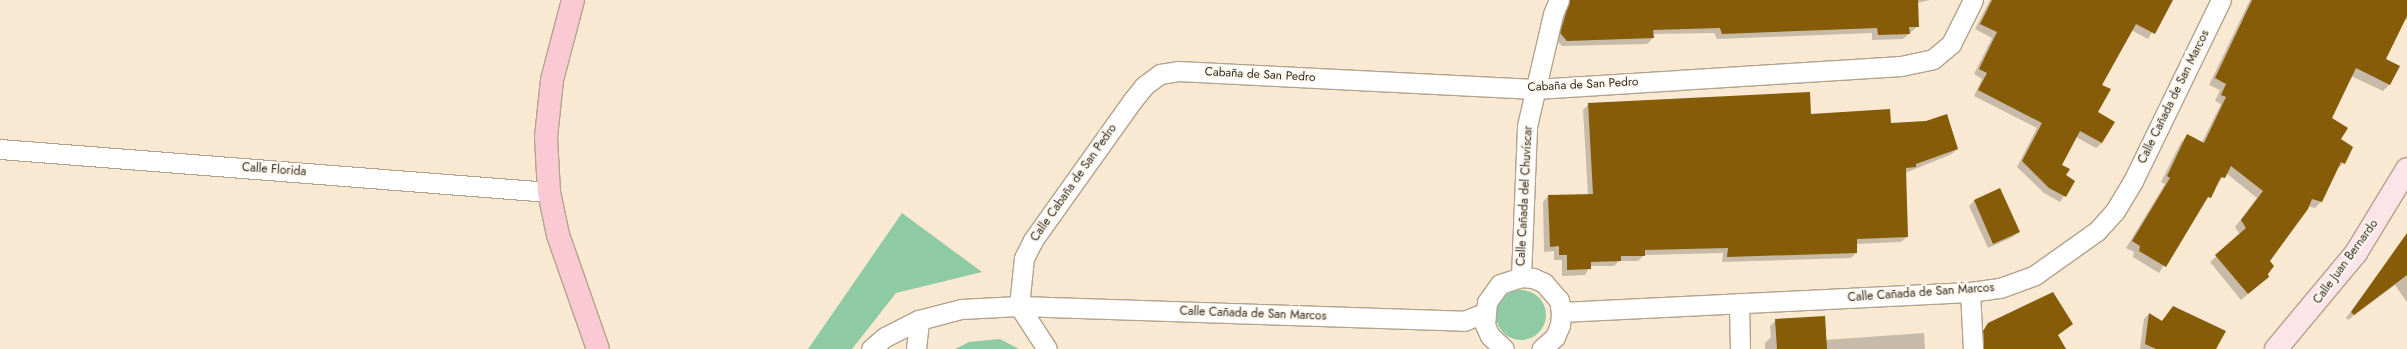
<!DOCTYPE html>
<html>
<head>
<meta charset="utf-8">
<style>
  body { margin:0 }
  #map { position:relative; width:2407px; height:349px; overflow:hidden; background:#fae9d2; font-family:Jost,sans-serif }
  div>[style] { position:absolute }
  .green>* { inset:0; background:#8ecaa4 }
  .round { border-radius:50% }
  .shadow>* { inset:0; background:#0003 }
  .building>* { inset:0; background:#865c09 }
  .roads { filter:drop-shadow(1px 0 #b2a38d) drop-shadow(-1px 0 #b2a38d) drop-shadow(0 1px #b2a38d) drop-shadow(0 -1px #b2a38d) }
  .street>* { height:19px; margin:-9.5px; padding:0 9.5px; transform-origin:9.5px; border-radius:9.5px; background:#fff }
  .secondary>* { height:22px; margin:-11px; padding:0 11px; transform-origin:11px; border-radius:11px; background:#fde4e9 }
  .primary>* { height:22px; margin:-11px; padding:0 11px; transform-origin:11px; border-radius:11px; background:#fac9d3 }
  span { translate:-50% -50%; white-space:nowrap; text-align:center; line-height:1.15; -webkit-text-stroke:4px #fff8ee; paint-order:stroke }
  .street-label { font-size:12px; color:#2f2920 }
</style>
</head>
<body>
<div id="map">
  <div class="green">
    <div style="clip-path:polygon(902px 213px,982px 272px,896px 293px,852px 349px,808px 349px)"></div>
    <div class="round" style="left:1496px;top:290px;width:50px;height:50px"></div>
    <div style="clip-path:polygon(1000px 339px,1019px 349px,955px 349px,969px 342px)"></div>
  </div>
  <div class="shadow">
    <div style="clip-path:polygon(1563px 0,1930px 0,1917px 3px,1918px 26px,1903px 39px,1872px 40px,1872px 33px,1717px 39px,1714px 33px,1653px 34px,1653px 38px,1647px 44px,1562px 46px,1555px 39px)"></div>
    <div style="clip-path:polygon(1990px 0,2172px 0,2148px 39px,2131px 30px,2101px 85px,2097px 113px,2102px 143px,2096px 148px,2076px 137px,2061px 165px,2065px 176px,2074px 181px,2060px 202px,2044px 193px,2017px 167px,2037px 128px,1974px 96px,1982px 79px,1974px 74px,1992px 38px,1975px 29px)"></div>
    <div style="clip-path:polygon(2250px 0,2407px 0,2407px 19px,2403px 21px,2385px 59px,2398px 66px,2389px 85px,2383px 91px,2351px 76px,2330px 118px,2340px 140px,2344px 163px,2337px 169px,2322px 201px,2315px 208px,2308px 206px,2269px 261px,2266px 273px,2268px 277px,2241px 300px,2210px 262px,2240px 235px,2235px 227px,2257px 198px,2226px 173px,2203px 204px,2159px 273px,2133px 257px,2134px 252px,2126px 248px,2165px 184px,2161px 182px,2181px 142px,2188px 135px,2202px 142px,2221px 104px,2215px 101px,2220px 90px,2209px 85px)"></div>
    <div style="clip-path:polygon(1589px 104px,1810px 115px,1890px 124px,1957px 149px,1952px 154px,1905px 173px,1907px 237px,1901px 242px,1856px 244px,1856px 253px,1851px 258px,1722px 262px,1723px 253px,1644px 255px,1638px 261px,1619px 261px,1614px 266px,1590px 266px,1585px 275px,1562px 276px,1562px 260px,1554px 260px,1554px 251px,1544px 252px,1543px 202px,1548px 196px,1588px 195px,1583px 110px)"></div>
    <div style="clip-path:polygon(1975px 200px,2018px 232px,2013px 237px,1988px 248px,1969px 206px)"></div>
    <div style="clip-path:polygon(2407px 235px,2407px 302px,2395px 285px,2348px 320px,2346px 318px)"></div>
    <div style="clip-path:polygon(2174px 307px,2215px 349px,2140px 349px,2144px 319px,2149px 314px,2161px 322px)"></div>
    <div style="clip-path:polygon(1776px 320px,1825px 340px,1924px 333px,1925px 349px,1765px 349px,1765px 343px,1771px 337px,1770px 326px)"></div>
    <div style="clip-path:polygon(1989px 323px,2072px 324px,2057px 336px,2065px 349px,1979px 349px,1978px 338px)"></div>
  </div>
  <div class="building">
    <div style="clip-path:polygon(1570px 0,1918px 0,1919px 27px,1909px 27px,1910px 34px,1878px 35px,1877px 28px,1722px 34px,1720px 28px,1653px 30px,1654px 38px,1567px 41px,1560px 33px)"></div>
    <div style="clip-path:polygon(1992px 0,2173px 0,2155px 34px,2136px 24px,2102px 85px,2111px 89px,2098px 112px,2115px 122px,2102px 143px,2080px 131px,2062px 165px,2070px 169px,2066px 175px,2075px 181px,2066px 197px,2049px 188px,2022px 161px,2042px 123px,1978px 90px,1987px 73px,1979px 69px,1997px 32px,1980px 24px)"></div>
    <div style="clip-path:polygon(2252px 0,2407px 0,2407px 16px,2386px 59px,2400px 66px,2390px 85px,2356px 68px,2332px 118px,2348px 128px,2341px 139px,2353px 147px,2345px 164px,2341px 162px,2322px 202px,2312px 199px,2308px 209px,2270px 261px,2274px 266px,2268px 274px,2269px 277px,2248px 294px,2215px 255px,2246px 228px,2241px 220px,2263px 191px,2231px 166px,2225px 178px,2221px 177px,2211px 198px,2208px 197px,2166px 267px,2139px 251px,2140px 246px,2132px 241px,2170px 178px,2167px 176px,2187px 134px,2204px 143px,2226px 97px,2221px 95px,2226px 84px,2215px 78px)"></div>
    <div style="clip-path:polygon(1810px 92px,1811px 114px,1890px 109px,1891px 123px,1926px 121px,1947px 114px,1958px 149px,1916px 164px,1916px 167px,1906px 168px,1908px 237px,1857px 239px,1857px 253px,1727px 257px,1728px 248px,1645px 250px,1645px 256px,1621px 256px,1621px 261px,1591px 262px,1591px 269px,1567px 270px,1567px 255px,1559px 255px,1559px 246px,1550px 247px,1548px 195px,1593px 194px,1588px 103px)"></div>
    <div style="clip-path:polygon(2000px 188px,2020px 232px,1993px 244px,1974px 200px)"></div>
    <div style="clip-path:polygon(2407px 233px,2407px 275px,2354px 315px,2351px 312px)"></div>
    <div style="clip-path:polygon(2053px 292px,2073px 324px,2058px 335px,2066px 349px,1984px 349px,1983px 331px,1988px 323px)"></div>
    <div style="clip-path:polygon(2173px 306px,2226px 331px,2216px 349px,2156px 349px,2145px 344px,2149px 313px,2162px 321px)"></div>
    <div style="clip-path:polygon(1825px 316px,1827px 349px,1777px 349px,1775px 319px)"></div>
  </div>
  <div class="roads">
    <div class="street">
      <div style="left:0;top:149px;width:551px;rotate:4.48deg"></div>
      <div style="left:1521px;top:277px;width:151px;rotate:-87.7deg"></div>
      <div style="left:1527px;top:126px;width:115px;rotate:-76.9deg"></div>
      <div style="left:1553px;top:14px;width:15px;rotate:-67deg"></div>
      <div style="left:1970px;top:292px;width:57px;rotate:87deg"></div>
      <div style="left:1739px;top:303px;width:46px;rotate:88.8deg"></div>
      <div style="left:1019px;top:306px;width:48px;rotate:-84.1deg"></div>
      <div style="left:1024px;top:258px;width:20px;rotate:-63deg"></div>
      <div style="left:1033px;top:240px;width:171px;rotate:-54.5deg"></div>
      <div style="left:1132px;top:101px;width:19px;rotate:-51deg"></div>
      <div style="left:1144px;top:86px;width:20px;rotate:-37deg"></div>
      <div style="left:1160px;top:74px;width:18px;rotate:-9deg"></div>
      <div style="left:1178px;top:71px;width:357px;rotate:2.9deg"></div>
      <div style="left:1535px;top:89px;width:367px;rotate:-3.6deg"></div>
      <div style="left:1901px;top:66px;width:33px;rotate:-12deg"></div>
      <div style="left:1933px;top:59px;width:23px;rotate:-40deg"></div>
      <div style="left:1951px;top:44px;width:49px;rotate:-63.4deg"></div>
      <div style="left:1019px;top:306px;width:51px;rotate:56.9deg"></div>
      <div style="left:1561px;top:312px;width:409px;rotate:-2.8deg"></div>
      <div style="left:1970px;top:292px;width:30px;rotate:-8deg"></div>
      <div style="left:2000px;top:288px;width:37px;rotate:-20deg"></div>
      <div style="left:2035px;top:275px;width:76px;rotate:-35.4deg"></div>
      <div style="left:2097px;top:231px;width:27px;rotate:-48deg"></div>
      <div style="left:2115px;top:211px;width:35px;rotate:-59deg"></div>
      <div style="left:2133px;top:181px;width:201px;rotate:-64.1deg"></div>
      <div style="left:871px;top:349px;width:18px;rotate:-41deg"></div>
      <div style="left:885px;top:337px;width:38px;rotate:-27deg"></div>
      <div style="left:919px;top:320px;width:43px;rotate:-14.7deg"></div>
      <div style="left:961px;top:309px;width:58px;rotate:-3deg"></div>
      <div style="left:1019px;top:306px;width:445px;rotate:1.9deg"></div>
      <div style="left:1464px;top:321px;width:22px;rotate:-22deg"></div>
      <div style="left:916px;top:349px;width:29px;rotate:-84deg"></div>
      <div style="left:1504px;top:349px;width:19px;rotate:-137deg"></div>
      <div style="left:1490px;top:336px;width:12px;rotate:-114deg"></div>
      <div style="left:1485px;top:325px;width:23px;rotate:-85deg"></div>
      <div style="left:1487px;top:302px;width:22px;rotate:-54deg"></div>
      <div style="left:1500px;top:284px;width:22px;rotate:-18deg"></div>
      <div style="left:1521px;top:277px;width:12px;rotate:5deg"></div>
      <div style="left:1533px;top:278px;width:12px;rotate:24deg"></div>
      <div style="left:1544px;top:283px;width:23px;rotate:49deg"></div>
      <div style="left:1559px;top:300px;width:12px;rotate:81deg"></div>
      <div style="left:1561px;top:312px;width:13px;rotate:94deg"></div>
      <div style="left:1560px;top:325px;width:13px;rotate:113deg"></div>
      <div style="left:1555px;top:337px;width:18px;rotate:139deg"></div>
    </div>
    <div class="secondary">
      <div style="left:2276px;top:349px;width:125px;rotate:-50.2deg"></div>
      <div style="left:2356px;top:253px;width:98px;rotate:-58.7deg"></div>
    </div>
    <div class="primary">
      <div style="left:573px;top:0;width:83px;rotate:104.7deg"></div>
      <div style="left:552px;top:80px;width:57px;rotate:96deg"></div>
      <div style="left:546px;top:137px;width:55px;rotate:86.9deg"></div>
      <div style="left:549px;top:192px;width:44px;rotate:78.2deg"></div>
      <div style="left:558px;top:235px;width:121px;rotate:70.7deg"></div>
    </div>
  </div>
  <div class="street-label">
    <span style="left:1260px;top:75px;rotate:3deg">Cabaña de San Pedro</span>
    <span style="left:1583px;top:85px;rotate:-3deg">Cabaña de San Pedro</span>
    <span style="left:2174px;top:97px;rotate:-64deg">Calle Cañada de San Marcos</span>
    <span style="left:274px;top:170px;rotate:4deg">Calle Florida</span>
    <span style="left:1074px;top:183px;rotate:-55deg">Calle Cabaña de San Pedro</span>
    <span style="left:1525px;top:196px;rotate:-87deg">Calle Cañada del Chuvíscar</span>
    <span style="left:2346px;top:262px;rotate:-54deg">Calle Juan Bernardo</span>
    <span style="left:1921px;top:293px;rotate:-4deg">Calle Cañada de San Marcos</span>
    <span style="left:1253px;top:314px;rotate:2deg">Calle Cañada de San Marcos</span>
  </div>
</div>
</body>
</html>
